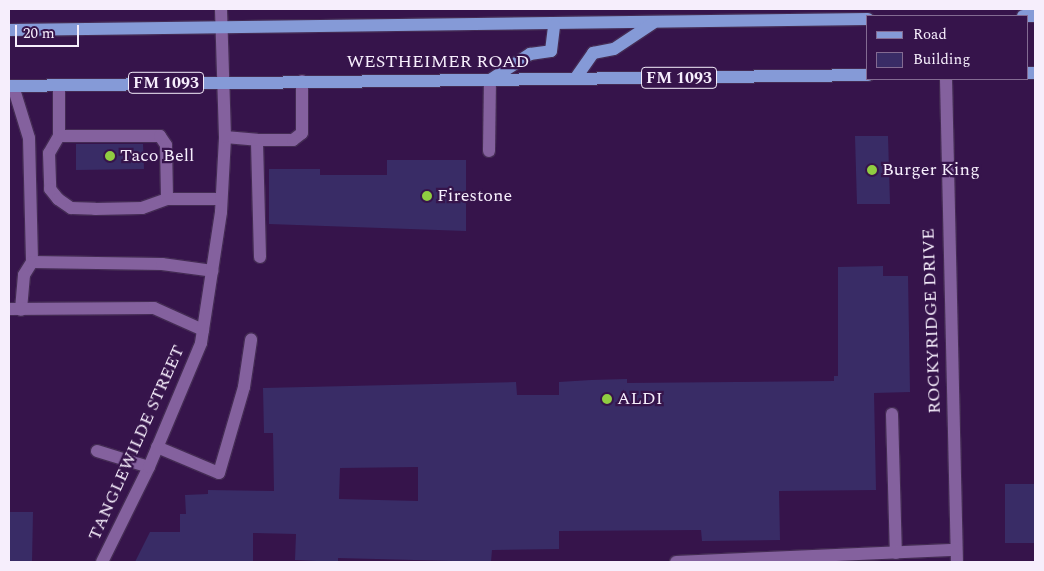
<!DOCTYPE html>
<html>
<head>
<meta charset="utf-8">
<style>
  body { margin:0 }
  #map { position:relative; width:1044px; height:571px; overflow:hidden; background:#36144b; font-family:Spectral,serif }
  div>[style] { position:absolute }
  .building>* { inset:0; background:#392c66 }
  .roads { filter:drop-shadow(1px 0 #442b54) drop-shadow(-1px 0 #442b54) drop-shadow(0 1px #442b54) drop-shadow(0 -1px #442b54) }
  .minor>* { height:12px; margin:-6px; padding:0 6px; transform-origin:6px; border-radius:6px; background:#84619e }
  .major>* { height:12px; margin:-6px; padding:0 6px; transform-origin:6px; border-radius:6px; background:#859ad7 }
  .dots>* { width:14px; height:14px; translate:-50% -50%; box-sizing:border-box; border:2px solid #36144b; border-radius:50% }
  span { translate:-50% -50%; white-space:nowrap; text-align:center; line-height:1.15; -webkit-text-stroke:4.5px #36144b; paint-order:stroke }
  .shield-label span { padding:1px 4px; background:#36144b; border:1px solid; border-radius:4px; -webkit-text-stroke-width:0 }
  .shield-label { font-size:16px; color:#f6eefc; font-weight:700 }
  .street-label { font-size:18px; color:#f6eefc }
  .poi-label { font-size:18px; color:#f6eefc }
  .left { translate:0 -50%; text-align:left }
  .frame { position:absolute; inset:0; border:10px solid #f6eefc; pointer-events:none }
  .legend { position:absolute; left:866px; top:15px; width:162px; height:65px; box-sizing:border-box; background:#36144b; border:1px solid #836b92; margin:0; padding:6px 9px; list-style:none; font-size:15px; color:#f6eefc }
  .legend li { display:flex; align-items:center; gap:10px; height:25px }
  .legend b { width:25px; border:1px solid #836b92 }
  .scale { position:absolute; left:15px; top:25px; width:64px; height:22px; box-sizing:border-box; border:2px solid #f6eefc; border-top:0; padding-left:6px; font-size:15px; line-height:18px; white-space:nowrap; color:#f6eefc; -webkit-text-stroke:4px #36144b; paint-order:stroke }
</style>
</head>
<body>
<div id="map">
  <div class="building">
    <div style="clip-path:polygon(855px 136px,888px 136px,890px 204px,857px 204px)"></div>
    <div style="clip-path:polygon(76px 144px,143px 144px,144px 169px,76px 170px)"></div>
    <div style="clip-path:polygon(387px 160px,466px 160px,466px 231px,269px 224px,269px 169px,320px 169px,320px 175px,387px 175px)"></div>
    <div style="clip-path:polygon(evenodd,883px 266px,883px 276px,908px 276px,910px 392px,874px 393px,876px 490px,779px 491px,780px 540px,702px 541px,701px 530px,559px 531px,559px 549px,492px 550px,491px 562px,338px 558px,338px 562px,295px 560px,296px 534px,253px 533px,253px 562px,135px 562px,150px 532px,180px 532px,180px 514px,186px 514px,185px 495px,208px 494px,208px 490px,274px 491px,273px 433px,264px 433px,263px 388px,516px 382px,517px 395px,559px 395px,559px 382px,591px 380px,627px 379px,627px 383px,834px 381px,834px 376px,838px 376px,838px 267px,883px 266px,418px 467px,418px 501px,339px 499px,340px 468px,418px 467px)"></div>
    <div style="clip-path:polygon(1005px 484px,1035px 484px,1035px 543px,1005px 543px)"></div>
    <div style="clip-path:polygon(9px 512px,33px 512px,32px 562px,9px 562px)"></div>
  </div>
  <div class="roads">
    <div class="minor">
      <div style="left:946px;top:79px;width:483px;rotate:88.7deg"></div>
      <div style="left:59px;top:85px;width:51px;rotate:90deg"></div>
      <div style="left:59px;top:136px;width:20px;rotate:120deg"></div>
      <div style="left:49px;top:153px;width:36px;rotate:88deg"></div>
      <div style="left:50px;top:189px;width:13px;rotate:51deg"></div>
      <div style="left:58px;top:199px;width:16px;rotate:35deg"></div>
      <div style="left:71px;top:208px;width:24px;rotate:2deg"></div>
      <div style="left:95px;top:209px;width:47px;rotate:-1.2deg"></div>
      <div style="left:142px;top:208px;width:27px;rotate:-20deg"></div>
      <div style="left:167px;top:199px;width:54px"></div>
      <div style="left:13px;top:86px;width:54px;rotate:72.9deg"></div>
      <div style="left:29px;top:138px;width:124px;rotate:88.6deg"></div>
      <div style="left:32px;top:262px;width:15px;rotate:122deg"></div>
      <div style="left:24px;top:275px;width:35px;rotate:95deg"></div>
      <div style="left:59px;top:136px;width:101px"></div>
      <div style="left:160px;top:136px;width:11px;rotate:56deg"></div>
      <div style="left:166px;top:145px;width:54px;rotate:88.9deg"></div>
      <div style="left:225px;top:137px;width:32px;rotate:5deg"></div>
      <div style="left:489px;top:151px;width:71px;rotate:-89.2deg"></div>
      <div style="left:260px;top:257px;width:117px;rotate:-91.5deg"></div>
      <div style="left:257px;top:140px;width:36px"></div>
      <div style="left:293px;top:140px;width:11px;rotate:-38deg"></div>
      <div style="left:302px;top:133px;width:52px;rotate:-90deg"></div>
      <div style="left:32px;top:262px;width:130px;rotate:0.9deg"></div>
      <div style="left:162px;top:264px;width:51px;rotate:7.8deg"></div>
      <div style="left:9px;top:309px;width:145px;rotate:-0.4deg"></div>
      <div style="left:154px;top:308px;width:54px;rotate:24.2deg"></div>
      <div style="left:892px;top:414px;width:139px;rotate:88.4deg"></div>
      <div style="left:157px;top:447px;width:67px;rotate:22.8deg"></div>
      <div style="left:219px;top:473px;width:90px;rotate:-73.8deg"></div>
      <div style="left:244px;top:387px;width:48px;rotate:-81.5deg"></div>
      <div style="left:97px;top:451px;width:54px;rotate:17.1deg"></div>
      <div style="left:102px;top:562px;width:106px;rotate:-63.7deg"></div>
      <div style="left:149px;top:467px;width:134px;rotate:-67.2deg"></div>
      <div style="left:201px;top:343px;width:133px;rotate:-81.3deg"></div>
      <div style="left:221px;top:212px;width:75px;rotate:-86.9deg"></div>
      <div style="left:225px;top:137px;width:128px;rotate:-91.8deg"></div>
      <div style="left:676px;top:562px;width:280px;rotate:-2.5deg"></div>
    </div>
    <div class="major">
      <div style="left:1023px;top:16px;width:12px"></div>
      <div style="left:9px;top:30px;width:859px;rotate:-0.73deg"></div>
      <div style="left:1028px;top:73px;width:7px"></div>
      <div style="left:575px;top:79px;width:32px;rotate:-55deg"></div>
      <div style="left:593px;top:53px;width:21px;rotate:-11deg"></div>
      <div style="left:614px;top:49px;width:47px;rotate:-33.7deg"></div>
      <div style="left:490px;top:80px;width:48px;rotate:-33deg"></div>
      <div style="left:530px;top:54px;width:21px;rotate:-8deg"></div>
      <div style="left:551px;top:51px;width:26px;rotate:-83deg"></div>
      <div style="left:9px;top:86px;width:859px;rotate:-0.73deg"></div>
    </div>
  </div>
  <div class="dots">
    <div style="left:110px;top:156px;background:#90cd41"></div>
    <div style="left:872px;top:170px;background:#90cd41"></div>
    <div style="left:427px;top:196px;background:#90cd41"></div>
    <div style="left:607px;top:399px;background:#90cd41"></div>
  </div>
  <div class="shield-label">
    <span style="left:679px;top:78px">FM 1093</span>
    <span style="left:166px;top:83px">FM 1093</span>
  </div>
  <div class="street-label">
    <span style="left:438px;top:62px">WESTHEIMER ROAD</span>
    <span style="left:932px;top:321px;rotate:-92deg">ROCKYRIDGE DRIVE</span>
    <span style="left:137px;top:443px;rotate:-66deg">TANGLEWILDE STREET</span>
  </div>
  <div class="poi-label">
    <span class="left" style="left:120px;top:156px">Taco Bell</span>
    <span class="left" style="left:882px;top:170px">Burger King</span>
    <span class="left" style="left:437px;top:196px">Firestone</span>
    <span class="left" style="left:617px;top:399px">ALDI</span>
  </div>
  <div class="frame"></div>
  <ul class="legend">
  <li><b style="height:6px;background:#859ad7"></b>Road</li>
  <li><b style="height:14px;background:#392c66"></b>Building</li>
  </ul>
  <div class="scale">20 m</div>
</div>
</body>
</html>
